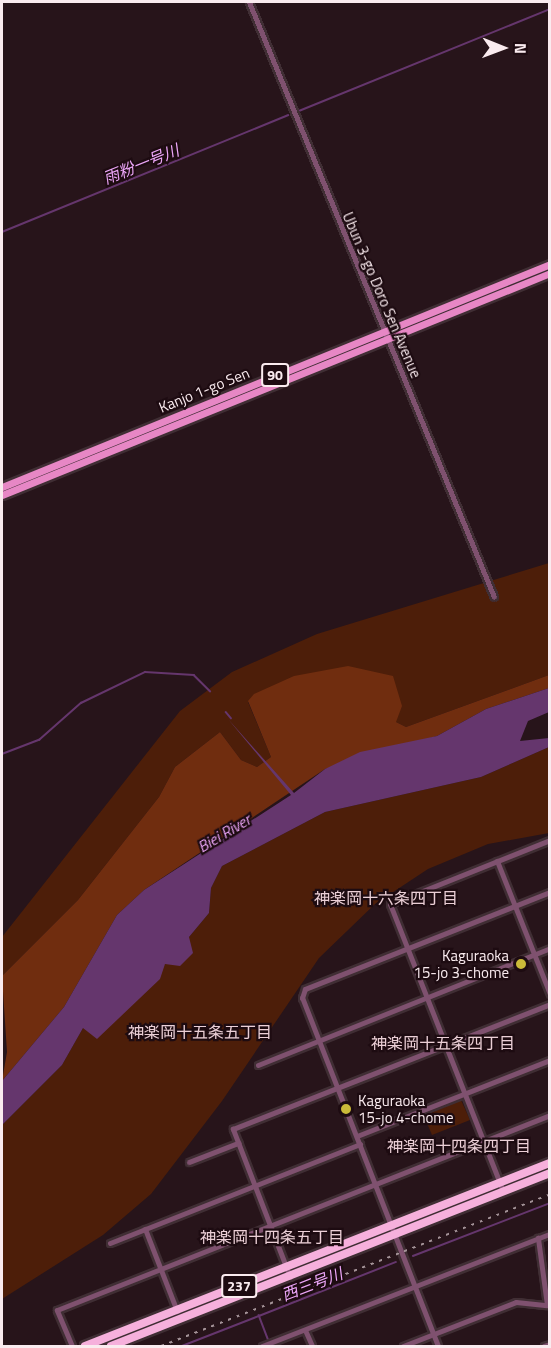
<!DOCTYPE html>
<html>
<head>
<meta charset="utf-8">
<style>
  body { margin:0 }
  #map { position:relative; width:551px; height:1348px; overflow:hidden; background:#27141a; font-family:"Titillium Web","Noto Sans JP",sans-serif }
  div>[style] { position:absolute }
  .green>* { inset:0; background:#4d1e09 }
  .forest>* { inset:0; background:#702d0f }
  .water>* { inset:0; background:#65366d }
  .stream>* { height:1.5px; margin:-0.75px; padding:0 0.75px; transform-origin:0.75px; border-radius:0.75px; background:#65366d }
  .roads { filter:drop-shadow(2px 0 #402e34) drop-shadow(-2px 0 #402e34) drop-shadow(0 2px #402e34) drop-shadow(0 -2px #402e34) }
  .minor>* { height:5px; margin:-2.5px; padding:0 2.5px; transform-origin:2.5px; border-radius:2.5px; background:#7f516f }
  .major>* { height:7px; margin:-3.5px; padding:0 3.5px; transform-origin:3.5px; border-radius:3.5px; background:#e787c5 }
  .highway>* { height:8px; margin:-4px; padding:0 4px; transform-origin:4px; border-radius:4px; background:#f6b0dc }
  .rail>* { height:1.5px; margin-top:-0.75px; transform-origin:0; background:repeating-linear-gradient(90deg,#a39297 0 3px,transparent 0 9px) }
  .dots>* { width:16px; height:16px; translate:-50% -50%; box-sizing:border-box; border:3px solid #1d0b11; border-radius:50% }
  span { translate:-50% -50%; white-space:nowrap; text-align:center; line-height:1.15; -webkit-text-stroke:4.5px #1d0b11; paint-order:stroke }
  .shield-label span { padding:2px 4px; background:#1d0b11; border:2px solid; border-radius:4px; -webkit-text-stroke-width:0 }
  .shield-label { font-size:14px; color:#faebef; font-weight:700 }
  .street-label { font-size:15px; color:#faebef }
  .poi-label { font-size:15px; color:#faebef }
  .right { translate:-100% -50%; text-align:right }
  .left { translate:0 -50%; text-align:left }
  .water-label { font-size:16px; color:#eca6f8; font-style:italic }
  .neighbourhood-label { font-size:16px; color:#ebcfd6 }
  .frame { position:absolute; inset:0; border:3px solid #faebef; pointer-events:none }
  .north { position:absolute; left:473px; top:18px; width:60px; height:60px; -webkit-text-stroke:4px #1d0b11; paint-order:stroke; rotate:91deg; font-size:16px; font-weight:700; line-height:24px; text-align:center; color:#faebef }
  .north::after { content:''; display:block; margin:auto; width:21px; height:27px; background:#faebef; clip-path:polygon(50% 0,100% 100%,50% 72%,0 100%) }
</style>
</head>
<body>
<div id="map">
  <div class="green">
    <div style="clip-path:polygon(549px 563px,549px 675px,406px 727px,396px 722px,395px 714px,248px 702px,271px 757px,257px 767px,241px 760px,220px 732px,175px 767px,159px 797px,78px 900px,2px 976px,2px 937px,180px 711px,232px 672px,317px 634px)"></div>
    <div style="clip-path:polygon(549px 747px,549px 833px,488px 844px,428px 869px,375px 904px,319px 958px,222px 1101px,151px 1194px,103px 1235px,2px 1299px,2px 1125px,62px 1065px,83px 1028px,165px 964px,189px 937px,209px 913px,211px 888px,222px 866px,325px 812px,481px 777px)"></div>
    <div style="clip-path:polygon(461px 1100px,470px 1120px,432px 1135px,424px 1116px)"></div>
  </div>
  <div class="forest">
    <div style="clip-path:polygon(348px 666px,393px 676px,402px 706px,396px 722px,406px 727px,549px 675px,549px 688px,486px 709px,437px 736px,325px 769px,144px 890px,117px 915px,64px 1007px,2px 1081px,7px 1052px,2px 976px,78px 900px,159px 797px,175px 767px,220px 732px,241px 760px,257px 767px,271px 757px,248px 701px,254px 694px,294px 676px)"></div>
  </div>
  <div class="water">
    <div style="clip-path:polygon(549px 688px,549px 712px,528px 721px,520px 741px,549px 738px,549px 747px,481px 777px,325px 812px,222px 866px,211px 888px,209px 913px,189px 937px,193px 953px,180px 966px,165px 964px,160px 979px,97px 1039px,83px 1028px,62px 1065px,2px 1125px,2px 1081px,64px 1007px,117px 915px,144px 890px,291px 795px,228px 719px,294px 793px,325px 769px,360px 752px,437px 736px,486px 709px)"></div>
  </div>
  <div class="stream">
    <div style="left:299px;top:111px;width:271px;rotate:-22.1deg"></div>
    <div style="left:2px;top:232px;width:309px;rotate:-22.2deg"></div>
    <div style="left:226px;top:712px;width:8px;rotate:50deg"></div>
    <div style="left:2px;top:754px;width:40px;rotate:-21deg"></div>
    <div style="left:39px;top:740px;width:56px;rotate:-41.4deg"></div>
    <div style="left:81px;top:703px;width:71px;rotate:-25.8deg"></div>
    <div style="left:145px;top:672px;width:49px;rotate:3.5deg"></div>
    <div style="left:194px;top:675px;width:23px;rotate:45deg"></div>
    <div style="left:413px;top:1256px;width:147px;rotate:-21.1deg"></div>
    <div style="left:268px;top:1340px;width:26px;rotate:-111deg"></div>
    <div style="left:259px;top:1316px;width:147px;rotate:-21.5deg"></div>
    <div style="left:182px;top:1346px;width:83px;rotate:-21.3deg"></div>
  </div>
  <div class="roads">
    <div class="minor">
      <div style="left:249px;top:2px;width:643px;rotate:67.62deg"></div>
      <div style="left:497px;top:861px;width:143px;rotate:68.3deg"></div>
      <div style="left:258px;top:1065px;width:315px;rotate:-21.8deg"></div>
      <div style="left:357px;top:1136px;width:207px;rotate:-21.5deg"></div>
      <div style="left:189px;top:1162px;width:53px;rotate:-21.2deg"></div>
      <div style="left:503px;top:1191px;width:308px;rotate:-111.5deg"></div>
      <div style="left:390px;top:904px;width:172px;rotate:-21.8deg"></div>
      <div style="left:145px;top:1229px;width:88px;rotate:68.7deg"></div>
      <div style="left:110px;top:1243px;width:269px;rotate:-21.6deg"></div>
      <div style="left:290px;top:1277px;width:159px;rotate:-111.1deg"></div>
      <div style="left:233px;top:1129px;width:341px;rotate:-21.5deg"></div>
      <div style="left:305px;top:1330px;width:17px;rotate:66deg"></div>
      <div style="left:72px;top:1346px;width:39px;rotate:-113deg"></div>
      <div style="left:57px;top:1310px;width:530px;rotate:-21.58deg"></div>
      <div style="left:262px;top:1346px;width:309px;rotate:-21.3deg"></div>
      <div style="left:403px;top:1346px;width:121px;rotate:-21.3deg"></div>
      <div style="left:516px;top:1302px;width:31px;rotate:6deg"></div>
      <div style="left:547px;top:1305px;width:68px;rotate:-97.7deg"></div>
      <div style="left:438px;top:1346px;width:374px;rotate:-111.3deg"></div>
      <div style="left:302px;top:998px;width:9px;rotate:-72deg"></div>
      <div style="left:305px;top:989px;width:264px;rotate:-21.6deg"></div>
      <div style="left:544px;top:1346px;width:6px;rotate:-18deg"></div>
    </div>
    <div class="major">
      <div style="left:2px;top:487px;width:592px;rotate:-22.14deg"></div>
      <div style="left:2px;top:495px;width:591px;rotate:-22.05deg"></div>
    </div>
    <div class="highway">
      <div style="left:85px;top:1346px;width:500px;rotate:-21.5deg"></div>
      <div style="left:111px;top:1346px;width:472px;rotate:-21.5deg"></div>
    </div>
  </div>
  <div class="rail">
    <div style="left:161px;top:1346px;width:418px;rotate:-21.3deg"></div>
  </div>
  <div class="dots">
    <div style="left:521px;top:964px;background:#caba39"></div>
    <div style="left:346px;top:1109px;background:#caba39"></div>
  </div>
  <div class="shield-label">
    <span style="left:275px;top:375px">90</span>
    <span style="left:239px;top:1286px">237</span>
  </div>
  <div class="street-label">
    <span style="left:382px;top:295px;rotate:67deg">Ubun 3-go Doro Sen Avenue</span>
    <span style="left:204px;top:390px;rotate:-22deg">Kanjo 1-go Sen</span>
  </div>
  <div class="poi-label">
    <span class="right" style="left:509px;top:964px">Kaguraoka<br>15-jo 3-chome</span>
    <span class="left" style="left:358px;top:1109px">Kaguraoka<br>15-jo 4-chome</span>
  </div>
  <div class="water-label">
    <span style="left:141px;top:164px;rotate:-22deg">雨粉一号川</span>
    <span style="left:224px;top:833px;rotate:-31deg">Biei River</span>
    <span style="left:312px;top:1284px;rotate:-21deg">西三号川</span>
  </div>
  <div class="neighbourhood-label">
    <span style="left:386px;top:898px">神楽岡十六条四丁目</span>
    <span style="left:200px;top:1032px">神楽岡十五条五丁目</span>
    <span style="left:443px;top:1043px">神楽岡十五条四丁目</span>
    <span style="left:459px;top:1146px">神楽岡十四条四丁目</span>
    <span style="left:272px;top:1237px">神楽岡十四条五丁目</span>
  </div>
  <div class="frame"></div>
  <div class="north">N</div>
</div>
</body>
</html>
